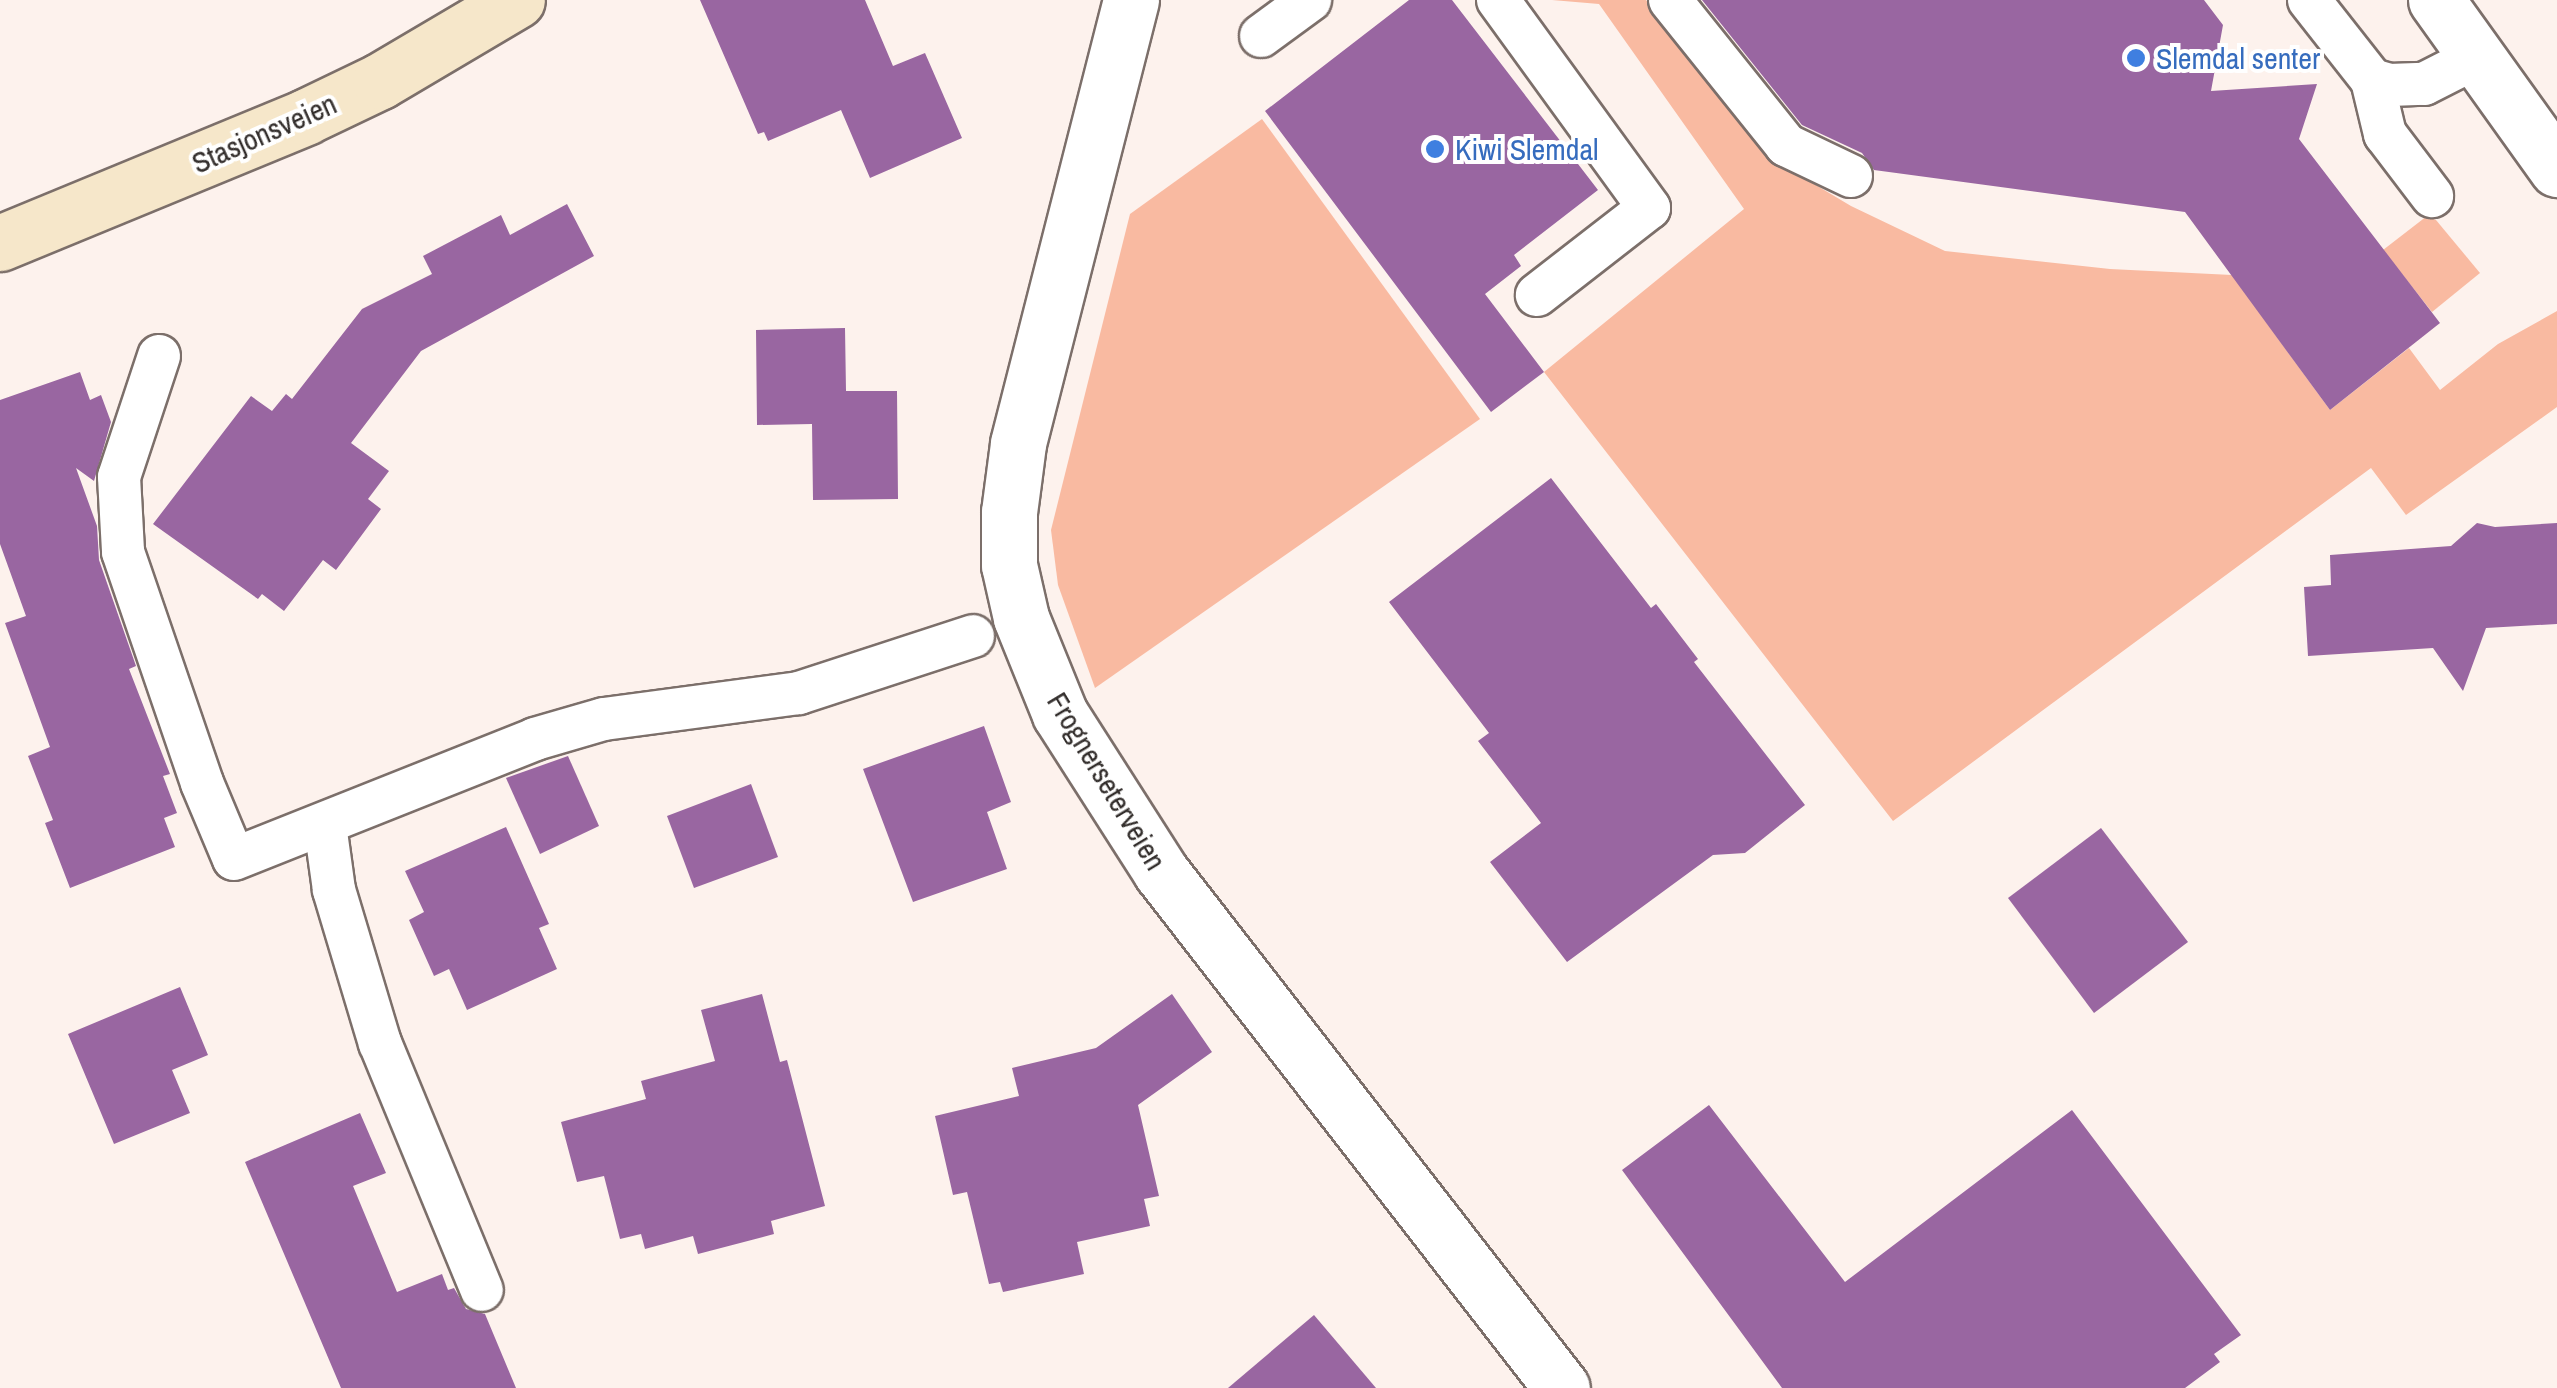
<!DOCTYPE html>
<html>
<head>
<meta charset="utf-8">
<style>
  body { margin:0 }
  #map { position:relative; width:2557px; height:1388px; overflow:hidden; background:#fdf2ed; font-family:"Archivo Narrow",sans-serif }
  div>[style] { position:absolute }
  .green>* { inset:0; background:#f9baa1 }
  .building>* { inset:0; background:#9966a1 }
  .roads { filter:drop-shadow(2px 0 #7c6f6a) drop-shadow(-2px 0 #7c6f6a) drop-shadow(0 2px #7c6f6a) drop-shadow(0 -2px #7c6f6a) }
  .lane>* { height:42px; margin:-21px; padding:0 21px; transform-origin:21px; border-radius:21px; background:#fff }
  .street>* { height:55px; margin:-27.5px; padding:0 27.5px; transform-origin:27.5px; border-radius:27.5px; background:#fff }
  .secondary>* { height:55px; margin:-27.5px; padding:0 27.5px; transform-origin:27.5px; border-radius:27.5px; background:#f6e7ca }
  .dots>* { width:28px; height:28px; translate:-50% -50%; box-sizing:border-box; border:5px solid #fff; border-radius:50% }
  span { translate:-50% -50%; white-space:nowrap; text-align:center; line-height:1.15; -webkit-text-stroke:8px #fff; paint-order:stroke }
  .shop-label { font-size:30px; color:#366cbe }
  .left { translate:0 -50%; text-align:left }
  .street-label { font-size:30px; color:#332e2c }
</style>
</head>
<body>
<div id="map">
  <div class="green">
    <div style="clip-path:polygon(1552px 0,1646px 0,1755px 142px,1774px 160px,1851px 206px,1945px 251px,2110px 269px,2232px 275px,2330px 410px,2409px 348px,2440px 390px,2498px 344px,2557px 311px,2557px 407px,2406px 515px,2371px 468px,1893px 821px,1544px 372px,1744px 209px,1599px 4px)"></div>
    <div style="clip-path:polygon(1262px 119px,1480px 419px,1095px 688px,1058px 585px,1051px 530px,1130px 214px)"></div>
    <div style="clip-path:polygon(2427px 216px,2436px 220px,2480px 273px,2432px 312px,2383px 250px)"></div>
  </div>
  <div class="building">
    <div style="clip-path:polygon(700px 0,865px 0,893px 66px,925px 53px,962px 138px,870px 178px,841px 110px,768px 141px,764px 132px,758px 134px)"></div>
    <div style="clip-path:polygon(1409px 0,1452px 0,1598px 190px,1514px 255px,1521px 266px,1485px 294px,1544px 372px,1491px 412px,1265px 111px)"></div>
    <div style="clip-path:polygon(1702px 0,2204px 0,2223px 25px,2211px 91px,2317px 84px,2299px 139px,2440px 323px,2330px 410px,2185px 212px,1874px 170px,1862px 153px,1802px 125px)"></div>
    <div style="clip-path:polygon(567px 204px,594px 256px,421px 351px,351px 443px,389px 471px,368px 499px,381px 509px,336px 570px,323px 560px,284px 611px,262px 594px,258px 599px,153px 524px,251px 396px,272px 411px,286px 394px,292px 399px,362px 309px,432px 274px,423px 256px,501px 215px,510px 235px)"></div>
    <div style="clip-path:polygon(845px 328px,846px 391px,897px 391px,898px 499px,813px 500px,812px 424px,757px 425px,756px 330px)"></div>
    <div style="clip-path:polygon(80px 372px,90px 400px,101px 395px,111px 422px,94px 481px,76px 468px,97px 526px,99px 560px,136px 666px,129px 669px,170px 774px,163px 776px,177px 813px,164px 818px,175px 847px,70px 888px,45px 823px,53px 820px,28px 756px,50px 747px,5px 623px,26px 616px,0 544px,0 400px)"></div>
    <div style="clip-path:polygon(1551px 478px,1651px 608px,1656px 604px,1698px 659px,1694px 662px,1805px 805px,1745px 853px,1713px 855px,1567px 962px,1490px 862px,1541px 823px,1478px 741px,1489px 733px,1389px 602px)"></div>
    <div style="clip-path:polygon(2477px 523px,2495px 527px,2557px 523px,2557px 624px,2486px 628px,2463px 691px,2433px 648px,2308px 656px,2304px 587px,2331px 585px,2330px 555px,2451px 546px)"></div>
    <div style="clip-path:polygon(984px 726px,1011px 802px,987px 812px,1007px 869px,913px 902px,863px 769px)"></div>
    <div style="clip-path:polygon(568px 756px,599px 826px,540px 854px,506px 778px)"></div>
    <div style="clip-path:polygon(751px 784px,778px 857px,694px 888px,667px 816px)"></div>
    <div style="clip-path:polygon(506px 827px,549px 924px,539px 928px,557px 969px,467px 1010px,449px 969px,434px 976px,409px 920px,424px 912px,405px 871px)"></div>
    <div style="clip-path:polygon(2101px 828px,2188px 942px,2094px 1013px,2008px 898px)"></div>
    <div style="clip-path:polygon(180px 987px,208px 1055px,172px 1070px,190px 1113px,114px 1144px,68px 1034px)"></div>
    <div style="clip-path:polygon(762px 994px,780px 1062px,787px 1060px,825px 1206px,771px 1221px,774px 1234px,698px 1254px,693px 1236px,645px 1249px,641px 1234px,620px 1239px,604px 1176px,577px 1182px,561px 1122px,646px 1099px,641px 1081px,715px 1061px,701px 1010px)"></div>
    <div style="clip-path:polygon(1172px 994px,1212px 1052px,1138px 1105px,1159px 1196px,1144px 1199px,1150px 1226px,1077px 1242px,1084px 1274px,1003px 1292px,1000px 1282px,989px 1284px,967px 1192px,953px 1195px,935px 1116px,1019px 1096px,1012px 1068px,1096px 1048px)"></div>
    <div style="clip-path:polygon(1709px 1105px,1845px 1282px,2072px 1110px,2241px 1335px,2214px 1354px,2220px 1362px,2185px 1388px,1782px 1388px,1622px 1170px)"></div>
    <div style="clip-path:polygon(360px 1113px,386px 1173px,353px 1186px,397px 1292px,442px 1274px,448px 1290px,454px 1288px,466px 1309px,485px 1314px,516px 1388px,341px 1388px,245px 1162px)"></div>
    <div style="clip-path:polygon(1314px 1315px,1376px 1388px,1228px 1388px)"></div>
  </div>
  <div class="roads">
    <div class="lane">
      <div style="left:1498px;top:0;width:257px;rotate:54deg"></div>
      <div style="left:1649px;top:208px;width:142px;rotate:142.2deg"></div>
      <div style="left:1670px;top:0;width:186px;rotate:51.3deg"></div>
      <div style="left:1786px;top:145px;width:72px;rotate:25.5deg"></div>
      <div style="left:2309px;top:0;width:102px;rotate:51.8deg"></div>
      <div style="left:2372px;top:80px;width:56px;rotate:76.5deg"></div>
      <div style="left:2385px;top:134px;width:78px;rotate:52.8deg"></div>
      <div style="left:1261px;top:36px;width:61px;rotate:-36.3deg"></div>
      <div style="left:2372px;top:80px;width:18px;rotate:16deg"></div>
      <div style="left:2389px;top:85px;width:35px;rotate:-2deg"></div>
      <div style="left:2424px;top:84px;width:59px;rotate:-27deg"></div>
      <div style="left:159px;top:356px;width:127px;rotate:108.3deg"></div>
      <div style="left:119px;top:477px;width:75px;rotate:86.9deg"></div>
      <div style="left:123px;top:552px;width:244px;rotate:71.1deg"></div>
      <div style="left:202px;top:783px;width:82px;rotate:67.2deg"></div>
      <div style="left:234px;top:859px;width:324px;rotate:-21.7deg"></div>
      <div style="left:535px;top:739px;width:72px;rotate:-16.2deg"></div>
      <div style="left:604px;top:719px;width:197px;rotate:-7.6deg"></div>
      <div style="left:799px;top:693px;width:183px;rotate:-18.1deg"></div>
      <div style="left:325px;top:825px;width:66px;rotate:82.1deg"></div>
      <div style="left:334px;top:890px;width:160px;rotate:73.3deg"></div>
      <div style="left:380px;top:1043px;width:267px;rotate:67.6deg"></div>
    </div>
    <div class="street">
      <div style="left:1131px;top:0;width:458px;rotate:104.3deg"></div>
      <div style="left:1018px;top:444px;width:69px;rotate:97.5deg"></div>
      <div style="left:1009px;top:512px;width:53px;rotate:90deg"></div>
      <div style="left:1009px;top:565px;width:54px;rotate:77.2deg"></div>
      <div style="left:1021px;top:618px;width:104px;rotate:67.9deg"></div>
      <div style="left:1060px;top:714px;width:188px;rotate:57.4deg"></div>
      <div style="left:1161px;top:872px;width:653px;rotate:52.15deg"></div>
      <div style="left:2436px;top:0;width:208px;rotate:54.4deg"></div>
    </div>
    <div class="secondary">
      <div style="left:0;top:243px;width:330px;rotate:-22.4deg"></div>
      <div style="left:305px;top:117px;width:83px;rotate:-25.6deg"></div>
      <div style="left:380px;top:81px;width:159px;rotate:-30.6deg"></div>
    </div>
  </div>
  <div class="dots">
    <div style="left:2136px;top:58px;background:#3f7fe0"></div>
    <div style="left:1435px;top:149px;background:#3f7fe0"></div>
  </div>
  <div class="shop-label">
    <span class="left" style="left:2156px;top:58px">Slemdal senter</span>
    <span class="left" style="left:1455px;top:149px">Kiwi Slemdal</span>
  </div>
  <div class="street-label">
    <span style="left:264px;top:133px;rotate:-24deg">Stasjonsveien</span>
    <span style="left:1107px;top:781px;rotate:59deg">Frognerseterveien</span>
  </div>
</div>
</body>
</html>
